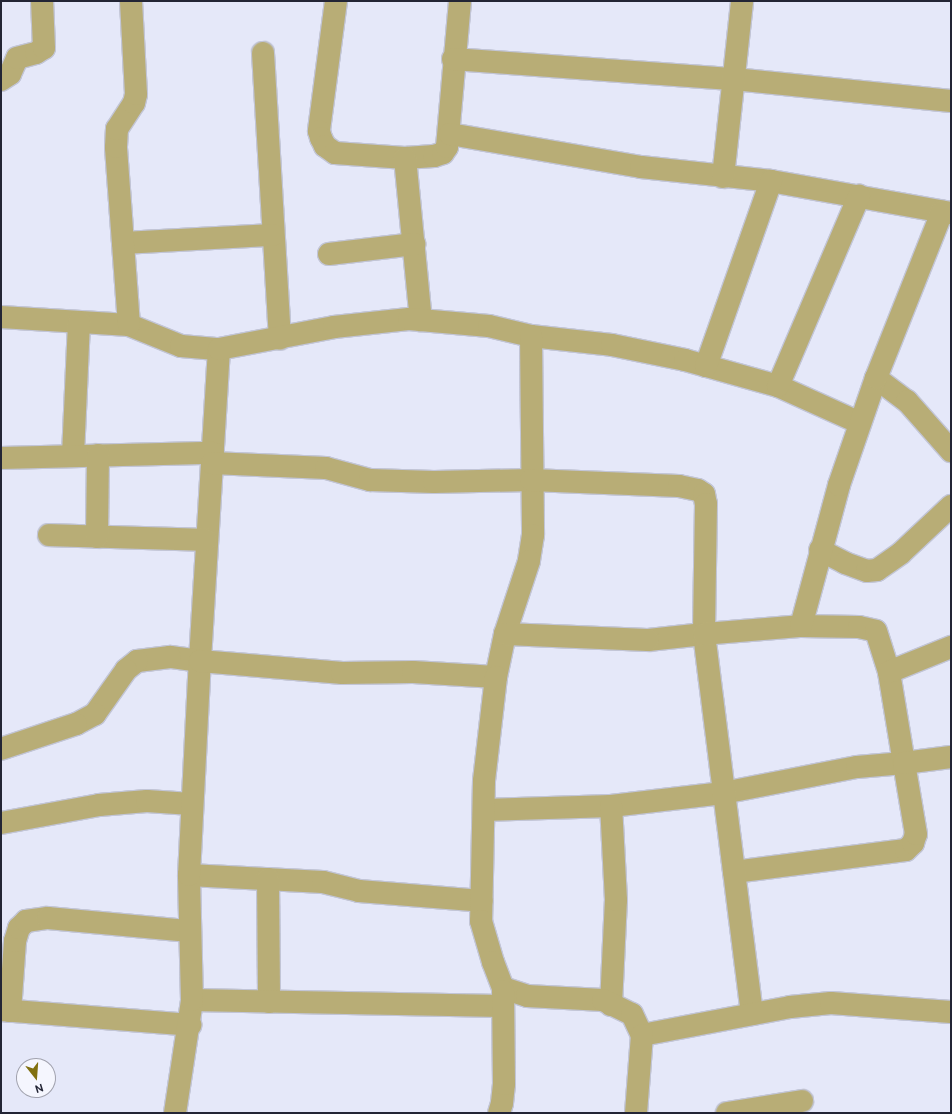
<!DOCTYPE html>
<html>
<head>
<meta charset="utf-8">
<style>
  body { margin:0 }
  #map { position:relative; width:952px; height:1114px; overflow:hidden; background:#e5e8f9; font-family:Ubuntu,sans-serif }
  div>[style] { position:absolute }
  .roads { filter:drop-shadow(1px 0 #c2c5d6) drop-shadow(-1px 0 #c2c5d6) drop-shadow(0 1px #c2c5d6) drop-shadow(0 -1px #c2c5d6) }
  .minor>* { height:22px; margin:-11px; padding:0 11px; transform-origin:11px; border-radius:11px; background:#b8ad76 }
  span { translate:-50% -50%; white-space:nowrap; text-align:center; line-height:1.15; -webkit-text-stroke:4px #f5f6fe; paint-order:stroke }
  .frame { position:absolute; inset:0; border:2px solid #232535; pointer-events:none }
  .north { position:absolute; left:16px; top:1058px; width:40px; height:40px; box-sizing:border-box; background:#f5f6fe; border:1px solid #a1a2ae; border-radius:50%; rotate:163deg; font-size:11px; font-weight:700; line-height:16px; text-align:center; color:#232535 }
  .north::after { content:''; display:block; margin:auto; width:14px; height:18px; background:#817010; clip-path:polygon(50% 0,100% 100%,50% 72%,0 100%) }
</style>
</head>
<body>
<div id="map">
  <div class="roads">
    <div class="minor">
      <div style="left:336px;top:1px;width:131px;rotate:97.5deg"></div>
      <div style="left:319px;top:131px;width:7px;rotate:74deg"></div>
      <div style="left:321px;top:138px;width:9px;rotate:63deg"></div>
      <div style="left:325px;top:146px;width:12px;rotate:35deg"></div>
      <div style="left:335px;top:153px;width:70px;rotate:4.1deg"></div>
      <div style="left:405px;top:158px;width:29px;rotate:-4deg"></div>
      <div style="left:434px;top:156px;width:9px;rotate:-18deg"></div>
      <div style="left:443px;top:153px;width:7px;rotate:-56deg"></div>
      <div style="left:447px;top:147px;width:147px;rotate:-84.9deg"></div>
      <div style="left:263px;top:53px;width:286px;rotate:86.6deg"></div>
      <div style="left:453px;top:59px;width:282px;rotate:4.1deg"></div>
      <div style="left:734px;top:79px;width:218px;rotate:5.8deg"></div>
      <div style="left:1px;top:80px;width:11px;rotate:-34deg"></div>
      <div style="left:10px;top:74px;width:17px;rotate:-66deg"></div>
      <div style="left:17px;top:58px;width:20px;rotate:-15deg"></div>
      <div style="left:36px;top:53px;width:9px;rotate:-32deg"></div>
      <div style="left:44px;top:48px;width:47px;rotate:-92.4deg"></div>
      <div style="left:450px;top:134px;width:194px;rotate:9.8deg"></div>
      <div style="left:641px;top:167px;width:131px;rotate:6.1deg"></div>
      <div style="left:771px;top:181px;width:183px;rotate:10.1deg"></div>
      <div style="left:405px;top:158px;width:163px;rotate:84.4deg"></div>
      <div style="left:723px;top:177px;width:177px;rotate:-83.8deg"></div>
      <div style="left:123px;top:243px;width:150px;rotate:-3.1deg"></div>
      <div style="left:329px;top:254px;width:86px;rotate:-6.7deg"></div>
      <div style="left:1px;top:317px;width:128px;rotate:3.6deg"></div>
      <div style="left:129px;top:325px;width:56px;rotate:22deg"></div>
      <div style="left:181px;top:346px;width:38px;rotate:5deg"></div>
      <div style="left:219px;top:349px;width:313px;rotate:93.5deg"></div>
      <div style="left:200px;top:661px;width:30px;rotate:-172deg"></div>
      <div style="left:170px;top:657px;width:33px;rotate:173deg"></div>
      <div style="left:137px;top:661px;width:14px;rotate:141deg"></div>
      <div style="left:126px;top:670px;width:54px;rotate:125.2deg"></div>
      <div style="left:95px;top:714px;width:21px;rotate:152deg"></div>
      <div style="left:76px;top:724px;width:79px;rotate:161.6deg"></div>
      <div style="left:129px;top:325px;width:178px;rotate:-94.2deg"></div>
      <div style="left:116px;top:147px;width:18px;rotate:-87deg"></div>
      <div style="left:117px;top:129px;width:31px;rotate:-57deg"></div>
      <div style="left:134px;top:103px;width:9px;rotate:-77deg"></div>
      <div style="left:136px;top:94px;width:93px;rotate:-93.1deg"></div>
      <div style="left:531px;top:336px;width:81px;rotate:6.3deg"></div>
      <div style="left:612px;top:345px;width:75px;rotate:11.6deg"></div>
      <div style="left:685px;top:360px;width:97px;rotate:15.6deg"></div>
      <div style="left:778px;top:386px;width:90px;rotate:24.3deg"></div>
      <div style="left:219px;top:349px;width:117px;rotate:-10.8deg"></div>
      <div style="left:334px;top:327px;width:75px;rotate:-6.1deg"></div>
      <div style="left:409px;top:319px;width:80px;rotate:5deg"></div>
      <div style="left:489px;top:326px;width:43px;rotate:13.4deg"></div>
      <div style="left:531px;top:336px;width:199px;rotate:89.4deg"></div>
      <div style="left:533px;top:535px;width:26px;rotate:99deg"></div>
      <div style="left:529px;top:561px;width:77px;rotate:108.2deg"></div>
      <div style="left:505px;top:634px;width:44px;rotate:101.8deg"></div>
      <div style="left:706px;top:366px;width:196px;rotate:-70.6deg"></div>
      <div style="left:876px;top:378px;width:39px;rotate:37deg"></div>
      <div style="left:907px;top:401px;width:67px;rotate:48.7deg"></div>
      <div style="left:778px;top:386px;width:207px;rotate:-66.9deg"></div>
      <div style="left:73px;top:455px;width:133px;rotate:-87.4deg"></div>
      <div style="left:1px;top:458px;width:212px;rotate:-1.4deg"></div>
      <div style="left:212px;top:463px;width:114px;rotate:2.5deg"></div>
      <div style="left:326px;top:468px;width:46px;rotate:15.3deg"></div>
      <div style="left:370px;top:480px;width:64px;rotate:1.8deg"></div>
      <div style="left:434px;top:482px;width:97px;rotate:-1.2deg"></div>
      <div style="left:531px;top:480px;width:148px;rotate:2.3deg"></div>
      <div style="left:679px;top:486px;width:19px;rotate:12deg"></div>
      <div style="left:698px;top:490px;width:7px;rotate:34deg"></div>
      <div style="left:704px;top:494px;width:10px;rotate:79deg"></div>
      <div style="left:706px;top:504px;width:130px;rotate:90.9deg"></div>
      <div style="left:704px;top:634px;width:56px;rotate:173.9deg"></div>
      <div style="left:648px;top:640px;width:143px;rotate:-177.6deg"></div>
      <div style="left:49px;top:535px;width:157px;rotate:1.8deg"></div>
      <div style="left:97px;top:537px;width:82px;rotate:-89.3deg"></div>
      <div style="left:820px;top:550px;width:28px;rotate:27deg"></div>
      <div style="left:845px;top:563px;width:23px;rotate:20deg"></div>
      <div style="left:867px;top:571px;width:10px;rotate:-6deg"></div>
      <div style="left:877px;top:570px;width:29px;rotate:-35deg"></div>
      <div style="left:901px;top:553px;width:69px;rotate:-43.2deg"></div>
      <div style="left:801px;top:626px;width:58px;rotate:1deg"></div>
      <div style="left:859px;top:627px;width:17px;rotate:13deg"></div>
      <div style="left:876px;top:631px;width:43px;rotate:72.4deg"></div>
      <div style="left:484px;top:810px;width:127px;rotate:-1.8deg"></div>
      <div style="left:611px;top:806px;width:113px;rotate:-6.6deg"></div>
      <div style="left:723px;top:793px;width:136px;rotate:-11deg"></div>
      <div style="left:857px;top:767px;width:47px;rotate:-4.9deg"></div>
      <div style="left:904px;top:763px;width:92px;rotate:-99.4deg"></div>
      <div style="left:889px;top:672px;width:67px;rotate:-22deg"></div>
      <div style="left:1px;top:823px;width:100px;rotate:-10.4deg"></div>
      <div style="left:99px;top:805px;width:48px;rotate:-4.8deg"></div>
      <div style="left:147px;top:801px;width:44px;rotate:3.9deg"></div>
      <div style="left:734px;top:872px;width:173px;rotate:-7.3deg"></div>
      <div style="left:906px;top:850px;width:10px;rotate:-45deg"></div>
      <div style="left:913px;top:843px;width:9px;rotate:-72deg"></div>
      <div style="left:916px;top:834px;width:72px;rotate:-99.6deg"></div>
      <div style="left:904px;top:763px;width:47px;rotate:-7.3deg"></div>
      <div style="left:189px;top:875px;width:134px;rotate:3deg"></div>
      <div style="left:323px;top:882px;width:37px;rotate:14deg"></div>
      <div style="left:359px;top:891px;width:123px;rotate:4.6deg"></div>
      <div style="left:268px;top:879px;width:123px;rotate:89.5deg"></div>
      <div style="left:192px;top:1000px;width:311px;rotate:1.1deg"></div>
      <div style="left:611px;top:1005px;width:105px;rotate:-87.3deg"></div>
      <div style="left:616px;top:900px;width:94px;rotate:-93deg"></div>
      <div style="left:1px;top:1010px;width:190px;rotate:4.5deg"></div>
      <div style="left:10px;top:1011px;width:70px;rotate:-85.9deg"></div>
      <div style="left:15px;top:941px;width:14px;rotate:-73deg"></div>
      <div style="left:19px;top:928px;width:10px;rotate:-45deg"></div>
      <div style="left:26px;top:921px;width:22px;rotate:-8deg"></div>
      <div style="left:48px;top:918px;width:142px;rotate:5.3deg"></div>
      <div style="left:752px;top:1014px;width:383px;rotate:-97.2deg"></div>
      <div style="left:704px;top:634px;width:97px;rotate:-4.7deg"></div>
      <div style="left:801px;top:626px;width:146px;rotate:-74.9deg"></div>
      <div style="left:839px;top:485px;width:113px;rotate:-70.9deg"></div>
      <div style="left:876px;top:378px;width:179px;rotate:-68.3deg"></div>
      <div style="left:642px;top:1035px;width:151px;rotate:-10.7deg"></div>
      <div style="left:790px;top:1007px;width:41px;rotate:-5.6deg"></div>
      <div style="left:831px;top:1003px;width:120px;rotate:4.3deg"></div>
      <div style="left:175px;top:1113px;width:114px;rotate:-81.4deg"></div>
      <div style="left:192px;top:1000px;width:125px;rotate:-91.4deg"></div>
      <div style="left:189px;top:875px;width:214px;rotate:-87.1deg"></div>
      <div style="left:200px;top:661px;width:143px;rotate:4.8deg"></div>
      <div style="left:342px;top:673px;width:71px;rotate:-0.8deg"></div>
      <div style="left:413px;top:672px;width:83px;rotate:3.4deg"></div>
      <div style="left:496px;top:677px;width:105px;rotate:96.6deg"></div>
      <div style="left:484px;top:781px;width:140px;rotate:91.2deg"></div>
      <div style="left:481px;top:921px;width:43px;rotate:73.7deg"></div>
      <div style="left:493px;top:962px;width:28px;rotate:69deg"></div>
      <div style="left:503px;top:988px;width:25px;rotate:18deg"></div>
      <div style="left:527px;top:996px;width:76px;rotate:3deg"></div>
      <div style="left:603px;top:1000px;width:32px;rotate:26deg"></div>
      <div style="left:632px;top:1014px;width:23px;rotate:65deg"></div>
      <div style="left:642px;top:1035px;width:78px;rotate:94.4deg"></div>
      <div style="left:499px;top:1113px;width:10px;rotate:-73deg"></div>
      <div style="left:502px;top:1103px;width:19px;rotate:-84deg"></div>
      <div style="left:504px;top:1084px;width:93px;rotate:-90.6deg"></div>
      <div style="left:727px;top:1113px;width:76px;rotate:-9.1deg"></div>
    </div>
  </div>
  <div class="frame"></div>
  <div class="north">N</div>
</div>
</body>
</html>
